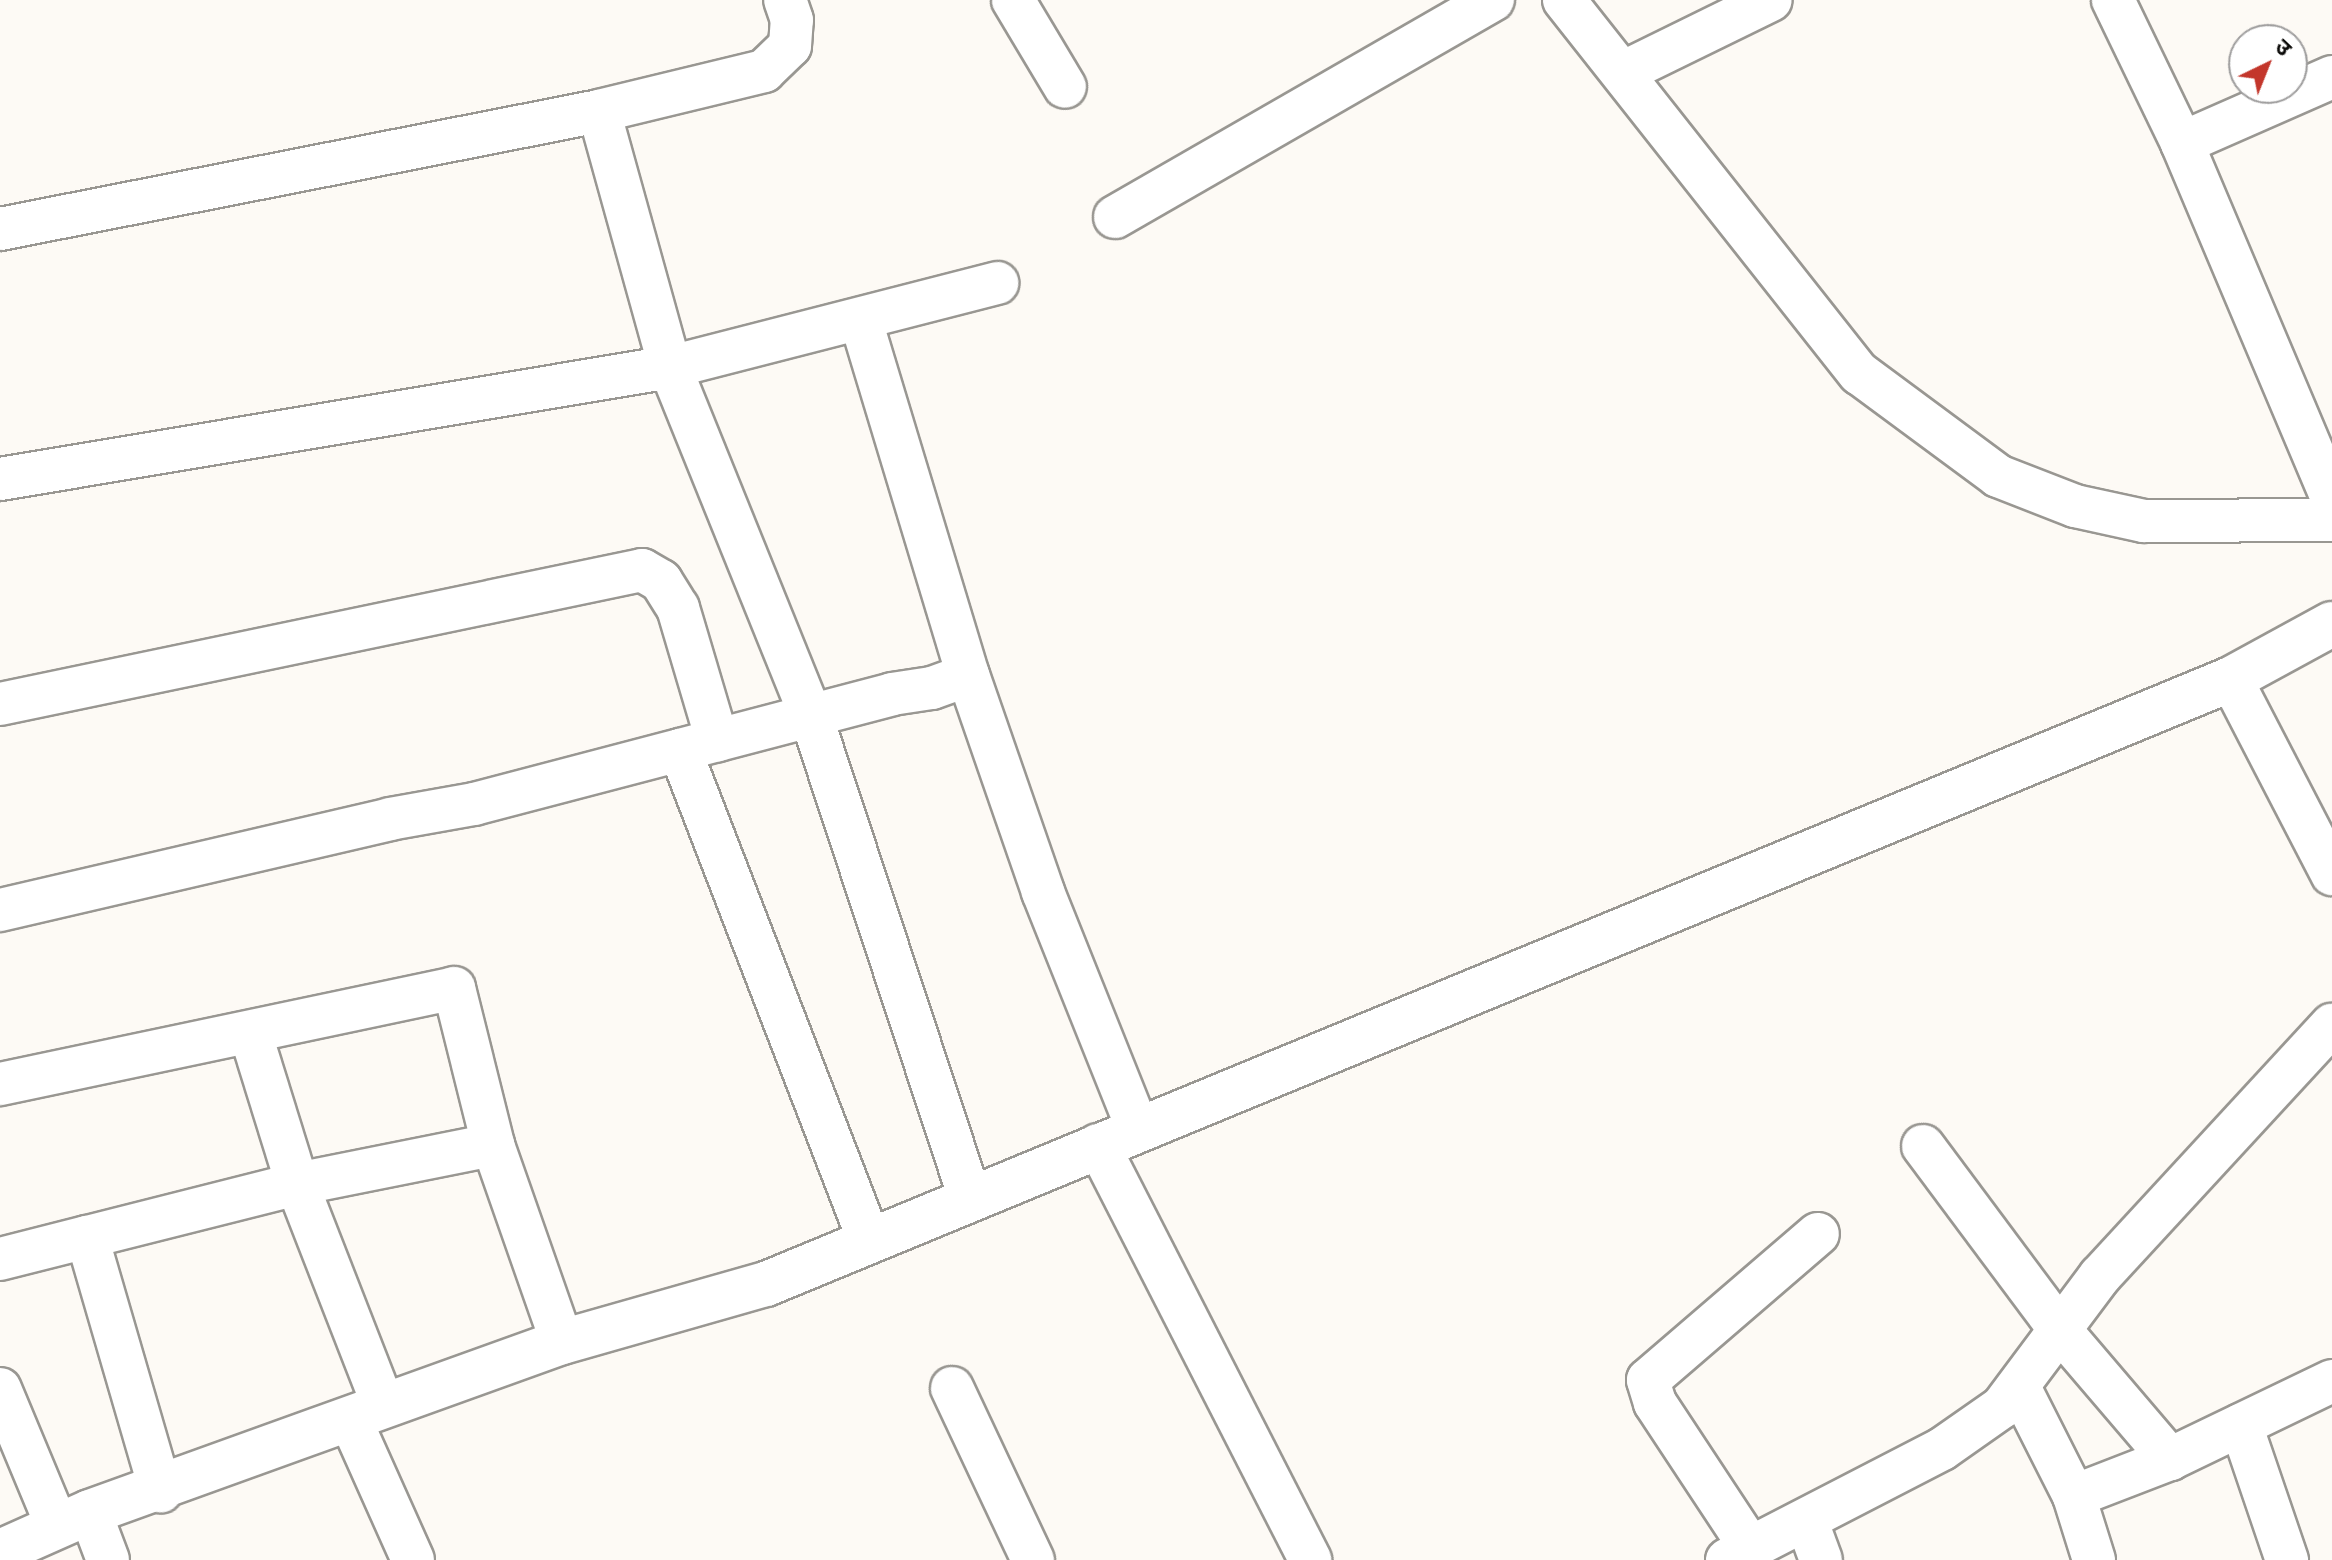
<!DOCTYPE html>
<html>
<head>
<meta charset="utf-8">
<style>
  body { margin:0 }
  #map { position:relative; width:2332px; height:1560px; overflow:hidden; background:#fdfaf5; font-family:Cabin,"Noto Sans Devanagari",sans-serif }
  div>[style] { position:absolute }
  .roads { filter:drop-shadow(2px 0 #999792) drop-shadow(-2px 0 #999792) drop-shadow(0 2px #999792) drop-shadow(0 -2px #999792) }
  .street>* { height:42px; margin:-21px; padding:0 21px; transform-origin:21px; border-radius:21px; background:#fff }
  .secondary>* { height:44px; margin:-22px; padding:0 22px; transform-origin:22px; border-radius:22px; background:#fff }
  span { translate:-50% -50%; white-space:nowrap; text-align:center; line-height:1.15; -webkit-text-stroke:7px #fff; paint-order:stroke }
  .north { position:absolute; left:2228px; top:24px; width:80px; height:80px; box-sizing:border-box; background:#fff; border:2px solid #9e9d9d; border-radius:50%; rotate:43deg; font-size:22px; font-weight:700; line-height:32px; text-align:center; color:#0c0b09 }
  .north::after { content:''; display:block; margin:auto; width:28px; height:36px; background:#c3362b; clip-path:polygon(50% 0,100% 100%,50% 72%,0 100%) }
</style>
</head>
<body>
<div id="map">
  <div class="roads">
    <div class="street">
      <div style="left:1013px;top:0;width:101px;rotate:59.1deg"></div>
      <div style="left:1564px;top:0;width:476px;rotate:51.7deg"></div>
      <div style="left:1859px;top:373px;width:173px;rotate:36.5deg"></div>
      <div style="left:1998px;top:476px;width:83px;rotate:21.3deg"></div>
      <div style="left:2075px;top:506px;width:71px;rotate:12.3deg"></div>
      <div style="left:2144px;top:521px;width:188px;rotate:-0.3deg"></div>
      <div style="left:2113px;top:0;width:159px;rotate:64.2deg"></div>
      <div style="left:2182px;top:143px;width:385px;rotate:67.1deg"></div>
      <div style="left:1626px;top:71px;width:161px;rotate:-26.1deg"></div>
      <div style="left:599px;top:111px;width:266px;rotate:74.5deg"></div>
      <div style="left:670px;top:367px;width:376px;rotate:68deg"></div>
      <div style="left:811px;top:716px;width:508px;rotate:71.74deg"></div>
      <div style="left:2182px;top:143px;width:164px;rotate:-23.7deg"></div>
      <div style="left:1115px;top:217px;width:436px;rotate:-29.9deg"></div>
      <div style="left:0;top:229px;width:611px;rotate:-11.14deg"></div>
      <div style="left:599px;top:111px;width:170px;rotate:-13.6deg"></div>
      <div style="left:764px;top:71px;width:36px;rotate:-44deg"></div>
      <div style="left:790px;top:46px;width:26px;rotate:-86deg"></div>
      <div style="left:792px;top:20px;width:21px;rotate:-109deg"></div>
      <div style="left:861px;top:321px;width:370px;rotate:73.2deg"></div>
      <div style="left:968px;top:675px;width:230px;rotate:70.9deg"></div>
      <div style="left:1043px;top:892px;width:253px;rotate:68.2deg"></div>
      <div style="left:0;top:479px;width:679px;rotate:-9.49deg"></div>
      <div style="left:670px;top:367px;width:338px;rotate:-14.4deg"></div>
      <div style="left:2231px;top:679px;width:220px;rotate:62.6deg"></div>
      <div style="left:0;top:704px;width:656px;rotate:-11.79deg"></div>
      <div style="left:642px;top:570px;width:22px;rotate:30deg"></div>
      <div style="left:661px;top:581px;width:32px;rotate:58deg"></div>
      <div style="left:678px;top:608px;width:138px;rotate:73.5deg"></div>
      <div style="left:680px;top:750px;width:525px;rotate:68.91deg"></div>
      <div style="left:0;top:910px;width:400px;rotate:-13.1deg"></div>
      <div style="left:390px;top:819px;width:85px;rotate:-10.1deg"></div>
      <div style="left:474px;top:804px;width:432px;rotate:-14.7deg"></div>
      <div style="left:892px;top:694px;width:40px;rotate:-8.5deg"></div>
      <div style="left:932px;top:688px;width:38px;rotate:-20deg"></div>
      <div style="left:251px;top:1035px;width:156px;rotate:72.8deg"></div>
      <div style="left:297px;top:1184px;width:237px;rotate:68.7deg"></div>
      <div style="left:0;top:1084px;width:464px;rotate:-11.9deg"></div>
      <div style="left:454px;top:988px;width:162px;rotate:76deg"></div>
      <div style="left:493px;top:1145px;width:209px;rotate:70.7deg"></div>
      <div style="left:1098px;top:1145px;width:466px;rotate:62.9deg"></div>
      <div style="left:1923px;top:1146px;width:229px;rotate:53.3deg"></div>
      <div style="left:2060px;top:1330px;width:170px;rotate:49.5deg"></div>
      <div style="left:87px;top:1237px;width:217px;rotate:-14.2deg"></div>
      <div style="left:297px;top:1184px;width:200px;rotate:-11.3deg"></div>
      <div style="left:0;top:1259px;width:90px;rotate:-14.2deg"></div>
      <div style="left:87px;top:1237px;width:265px;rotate:73.8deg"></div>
      <div style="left:2019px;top:1387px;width:122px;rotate:63.2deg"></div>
      <div style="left:2074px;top:1496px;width:67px;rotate:72.6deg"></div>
      <div style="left:952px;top:1388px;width:190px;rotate:64.8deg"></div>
      <div style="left:0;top:1389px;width:148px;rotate:67.4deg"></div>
      <div style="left:350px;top:1419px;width:154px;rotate:65.9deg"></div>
      <div style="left:2241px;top:1425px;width:143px;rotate:71.2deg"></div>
      <div style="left:2074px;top:1496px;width:103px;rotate:-21.1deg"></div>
      <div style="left:2170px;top:1459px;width:180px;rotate:-25.7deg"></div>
      <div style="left:90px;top:1512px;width:51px;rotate:69.4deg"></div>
      <div style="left:1807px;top:1522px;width:40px;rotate:69.8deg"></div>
      <div style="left:1750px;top:1547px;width:173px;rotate:-123.4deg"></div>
      <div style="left:1655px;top:1403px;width:24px;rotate:-107deg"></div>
      <div style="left:1648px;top:1380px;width:224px;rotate:-40.7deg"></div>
      <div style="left:1727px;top:1560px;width:242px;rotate:-27.3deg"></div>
      <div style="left:1942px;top:1449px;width:73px;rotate:-35deg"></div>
      <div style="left:2002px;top:1407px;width:164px;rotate:-53.2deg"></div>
      <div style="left:2100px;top:1276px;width:342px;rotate:-47.3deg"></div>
    </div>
    <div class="secondary">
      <div style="left:0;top:1552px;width:98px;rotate:-24deg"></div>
      <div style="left:90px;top:1512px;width:502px;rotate:-19.81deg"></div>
      <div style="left:562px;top:1342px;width:212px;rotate:-15.9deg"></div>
      <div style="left:766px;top:1284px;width:1585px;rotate:-22.44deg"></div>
      <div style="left:2231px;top:679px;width:115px;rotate:-28.6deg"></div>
    </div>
  </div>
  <div class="north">उ</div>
</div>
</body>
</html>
